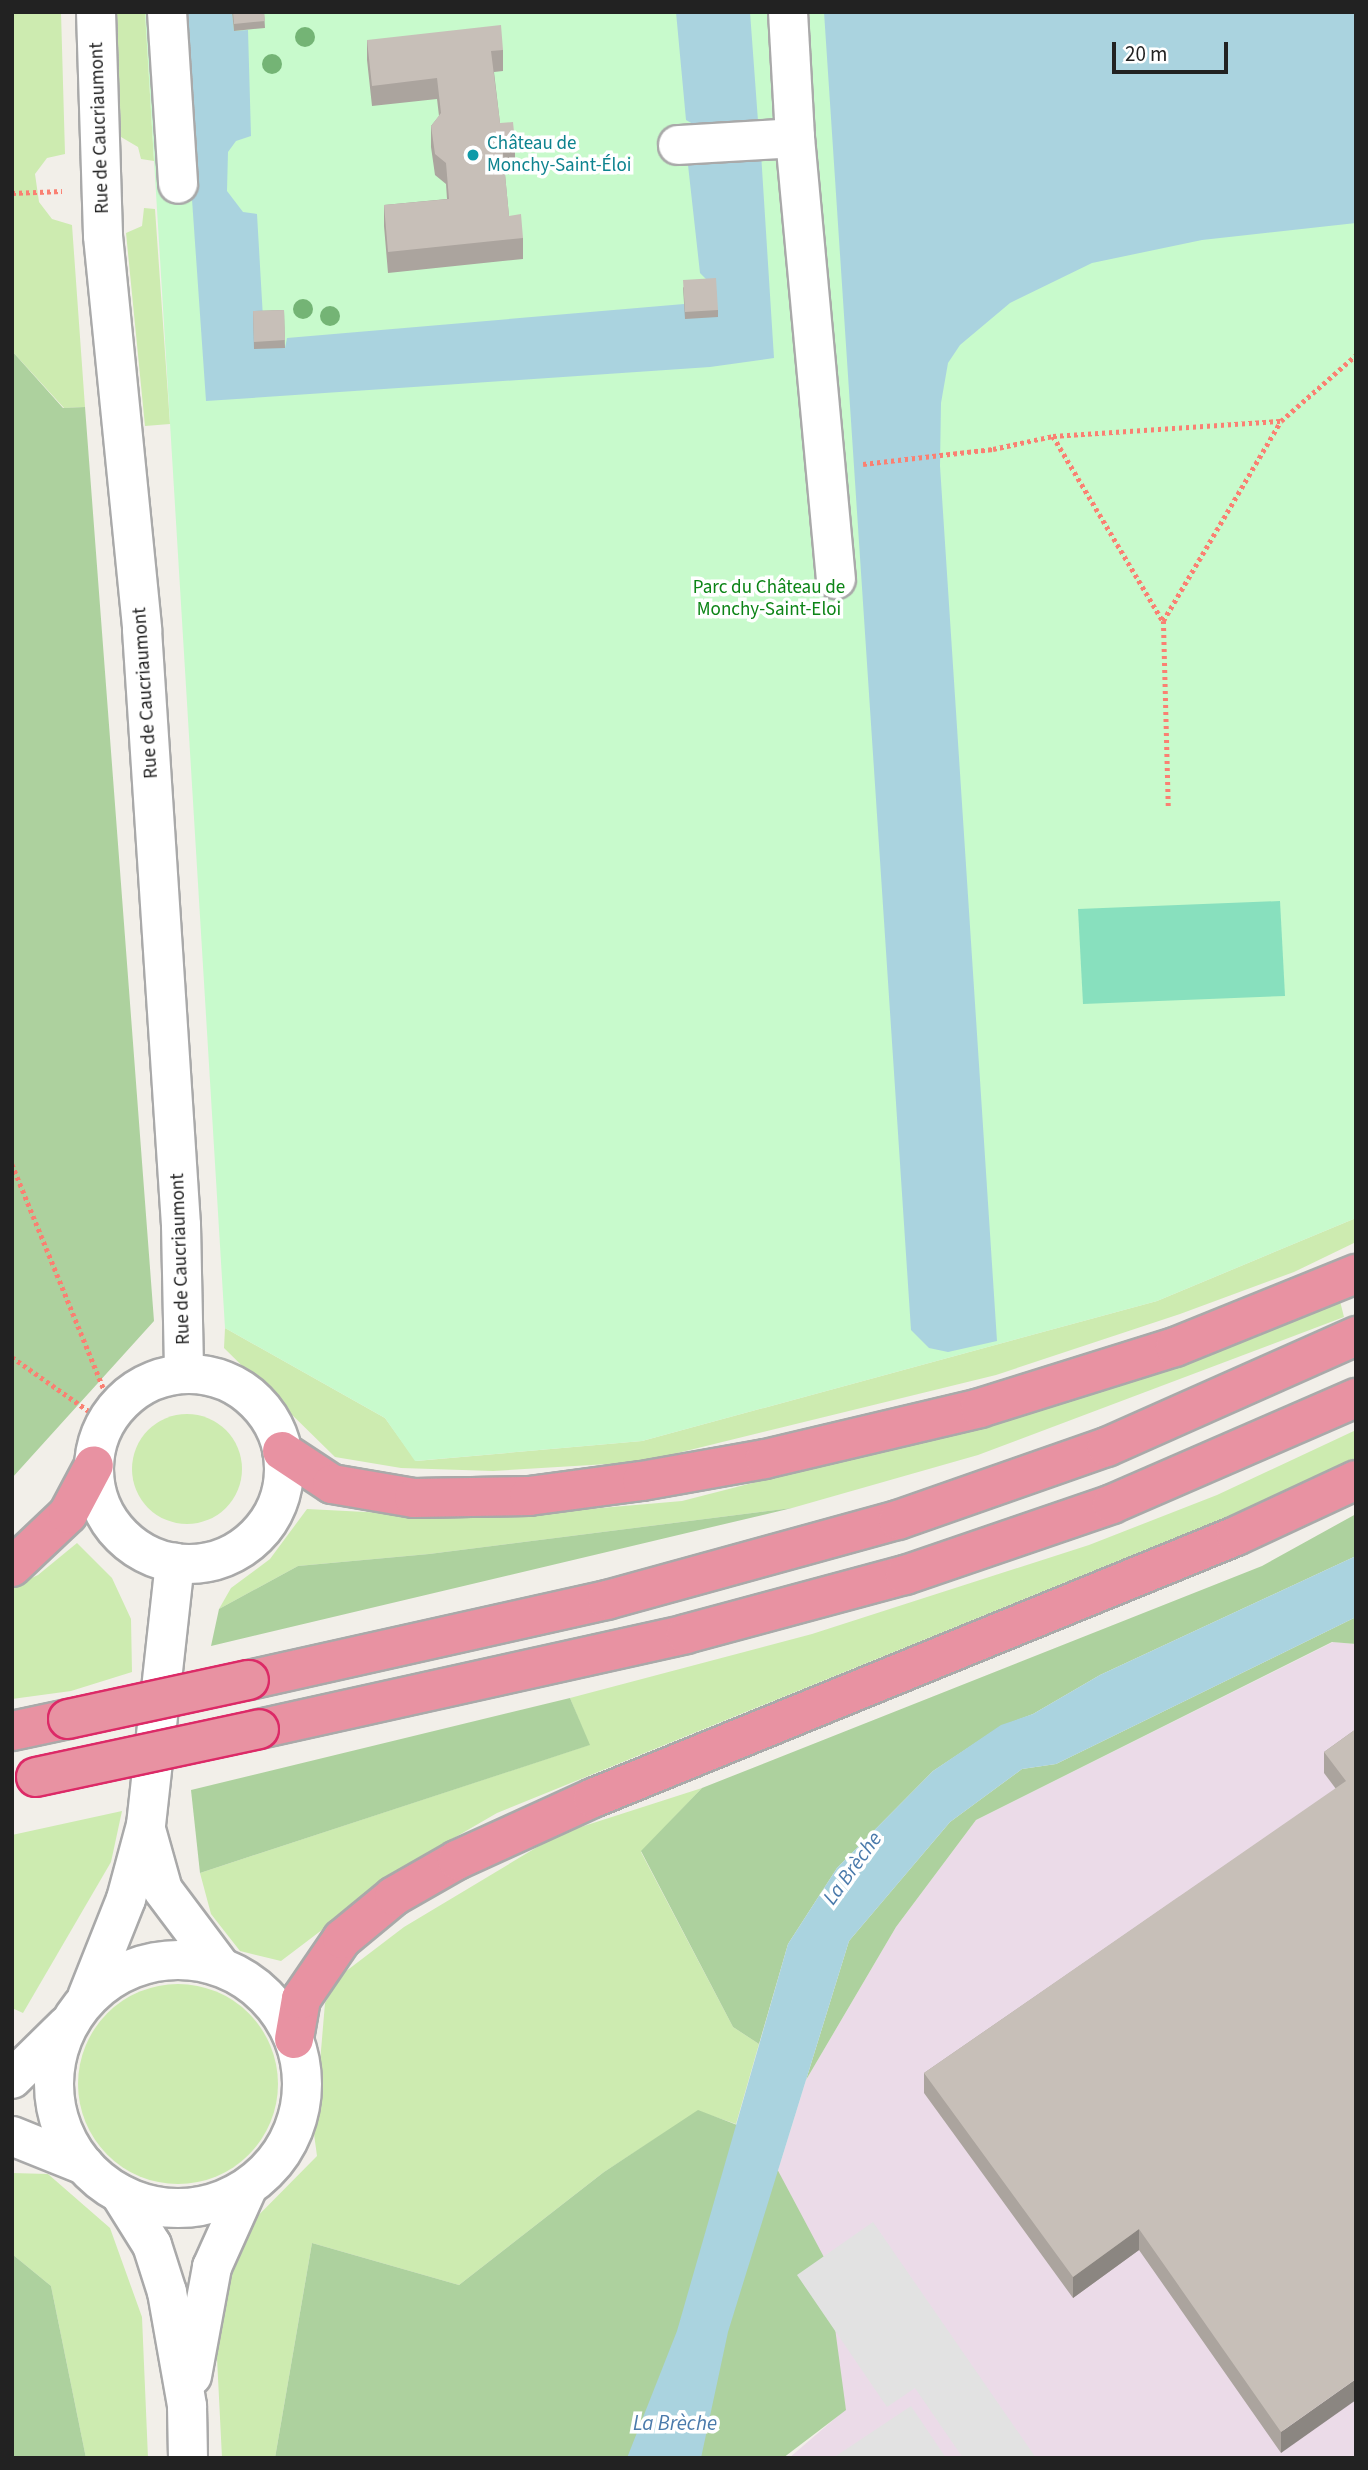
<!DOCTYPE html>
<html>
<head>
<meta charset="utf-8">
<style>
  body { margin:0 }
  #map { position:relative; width:1368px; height:2470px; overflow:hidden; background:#f2efe9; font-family:"Source Sans 3",sans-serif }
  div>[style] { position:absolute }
  .industrial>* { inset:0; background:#ebdbe8 }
  .grass>* { inset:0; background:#cdebb0 }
  .round { border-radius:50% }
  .forest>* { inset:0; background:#add19e }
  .park>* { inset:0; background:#c8facc }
  .pitch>* { inset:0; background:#88e0be }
  .parking>* { inset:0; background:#e2e2e2 }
  .water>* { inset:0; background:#aad3df }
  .path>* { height:4.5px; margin-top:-2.25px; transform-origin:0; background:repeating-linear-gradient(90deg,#fa8072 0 3.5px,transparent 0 7px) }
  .roads { filter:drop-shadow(2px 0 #a9a9a9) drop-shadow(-2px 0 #a9a9a9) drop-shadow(0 2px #a9a9a9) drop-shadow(0 -2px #a9a9a9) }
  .minor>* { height:38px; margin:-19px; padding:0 19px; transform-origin:19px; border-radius:19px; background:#fff }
  .minor>.ring { margin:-19px; padding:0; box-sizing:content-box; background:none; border:38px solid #fff; border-radius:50% }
  .highway>* { height:38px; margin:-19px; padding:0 19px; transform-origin:19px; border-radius:19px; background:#e892a2 }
  .bridges { filter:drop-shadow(2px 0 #dc2a67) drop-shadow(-2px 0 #dc2a67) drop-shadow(0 2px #dc2a67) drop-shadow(0 -2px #dc2a67) }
  .highway-bridge>* { height:38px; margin:-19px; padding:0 19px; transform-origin:19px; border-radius:19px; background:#e892a2 }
  .trees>* { width:20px; height:20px; margin:-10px; border-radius:50%; background:#74b475 }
  .wall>* { inset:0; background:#aba49e }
  .shaded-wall>* { inset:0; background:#8b8681 }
  .building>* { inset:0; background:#c7bfb8 }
  .dots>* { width:19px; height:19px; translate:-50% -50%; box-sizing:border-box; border:4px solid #fff; border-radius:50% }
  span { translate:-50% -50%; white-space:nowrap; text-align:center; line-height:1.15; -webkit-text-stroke:7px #fff; paint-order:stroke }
  .street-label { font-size:19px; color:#222 }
  .culture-label { font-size:19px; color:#0d838f }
  .left { translate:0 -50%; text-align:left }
  .park-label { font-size:19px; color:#0c8416 }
  .water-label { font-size:21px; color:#4a7aab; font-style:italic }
  .frame { position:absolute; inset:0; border:14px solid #222; pointer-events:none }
  .scale { position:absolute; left:1112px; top:42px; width:116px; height:32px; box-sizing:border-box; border:4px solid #222; border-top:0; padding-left:9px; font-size:21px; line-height:24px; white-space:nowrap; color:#222; -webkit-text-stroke:5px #fff; paint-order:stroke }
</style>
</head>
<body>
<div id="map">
  <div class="industrial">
    <div style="clip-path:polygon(1333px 1642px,1356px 1644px,1356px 2458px,789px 2458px,846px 2409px,775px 2180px,806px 2080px,896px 1927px,976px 1820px)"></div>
  </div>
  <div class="grass">
    <div style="clip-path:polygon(12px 12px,61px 12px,65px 154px,47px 158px,35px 174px,39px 202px,52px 219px,72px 225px,85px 407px,64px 408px,12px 351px)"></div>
    <div style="clip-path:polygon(117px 12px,145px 12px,154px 161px,141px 159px,138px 147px,121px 137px)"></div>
    <div style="clip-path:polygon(144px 208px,155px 209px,170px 424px,145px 426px,126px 233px,142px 226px)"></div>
    <div style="clip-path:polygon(1356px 1218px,1356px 1242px,1294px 1272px,1180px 1314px,996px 1375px,641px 1462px,493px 1471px,401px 1468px,335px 1457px,224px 1348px,225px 1328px,385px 1418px,416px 1461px,642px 1441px,1157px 1301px)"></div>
    <div style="clip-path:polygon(1340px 1301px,1344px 1317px,978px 1455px,792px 1508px,429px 1554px,298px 1566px,219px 1609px,231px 1588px,270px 1559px,307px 1509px,484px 1518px,682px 1501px,901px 1445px,1153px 1368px)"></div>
    <div class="round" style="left:132px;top:1414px;width:110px;height:110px"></div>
    <div style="clip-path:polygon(1356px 1430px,1356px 1458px,1285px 1493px,497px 1813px,409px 1864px,281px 1961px,240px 1951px,211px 1914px,200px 1873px,589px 1745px,570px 1698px,812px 1634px,1089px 1545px,1217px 1495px)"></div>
    <div style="clip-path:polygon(77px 1543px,112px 1578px,131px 1619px,132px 1672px,71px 1691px,12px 1699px,12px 1587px,38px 1575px)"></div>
    <div style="clip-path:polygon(702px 1788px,641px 1852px,733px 2027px,759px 2044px,736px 2124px,698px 2111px,604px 2172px,459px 2285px,312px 2243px,275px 2458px,222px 2458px,216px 2338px,234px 2240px,317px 2156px,314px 2134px,325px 2003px,341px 1975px,404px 1927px,559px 1834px)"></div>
    <div style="clip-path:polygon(122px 1811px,111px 1862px,23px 2013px,12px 2008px,12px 1835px)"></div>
    <div class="round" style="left:78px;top:1984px;width:200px;height:200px"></div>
    <div style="clip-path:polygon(12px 2173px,48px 2174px,110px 2228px,142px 2317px,148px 2458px,86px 2458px,51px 2286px,12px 2254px)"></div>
  </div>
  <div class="forest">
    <div style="clip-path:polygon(12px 351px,63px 408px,85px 407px,154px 1321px,12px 1478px)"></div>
    <div style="clip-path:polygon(792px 1508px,211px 1646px,219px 1609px,298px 1566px,429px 1554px)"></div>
    <div style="clip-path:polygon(1356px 1514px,1356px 1556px,1100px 1675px,1033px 1714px,1001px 1726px,933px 1771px,837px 1868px,788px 1944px,759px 2044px,733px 2027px,641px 1851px,702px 1788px,1262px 1566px)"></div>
    <div style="clip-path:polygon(1356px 1617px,1356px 1644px,1332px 1642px,976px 1820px,896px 1927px,806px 2080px,849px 1941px,950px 1822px,1022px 1769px,1056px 1764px)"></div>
    <div style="clip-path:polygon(570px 1698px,590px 1745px,200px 1873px,191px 1790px)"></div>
    <div style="clip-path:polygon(698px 2110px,758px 2133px,826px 2261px,846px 2410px,783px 2458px,275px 2458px,312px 2243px,459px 2285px,604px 2172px)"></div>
    <div style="clip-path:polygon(12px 2254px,51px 2286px,86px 2458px,12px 2458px)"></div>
  </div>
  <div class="park">
    <div style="clip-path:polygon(145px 12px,1356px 12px,1356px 1218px,1157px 1301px,642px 1441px,415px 1461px,385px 1418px,225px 1328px)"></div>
  </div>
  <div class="pitch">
    <div style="clip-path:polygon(1280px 901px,1285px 996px,1083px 1004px,1078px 909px)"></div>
  </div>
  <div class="parking">
    <div style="clip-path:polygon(873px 2222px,1036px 2458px,963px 2458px,915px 2388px,887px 2407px,797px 2275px)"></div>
    <div style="clip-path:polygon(911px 2406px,946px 2458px,833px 2458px)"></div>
  </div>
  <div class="water">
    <div style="clip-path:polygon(179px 12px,232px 12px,234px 31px,248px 30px,251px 136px,236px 141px,228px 152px,227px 191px,243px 212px,257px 214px,263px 318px,285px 348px,287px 338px,684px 304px,706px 279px,700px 273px,688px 165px,695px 160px,693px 124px,686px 120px,676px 12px,750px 12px,758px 121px,753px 127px,761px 153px,774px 358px,710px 367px,206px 401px)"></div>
    <div style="clip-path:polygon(824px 12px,1356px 12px,1356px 223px,1202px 240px,1092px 263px,1010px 303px,960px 345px,948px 363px,941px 403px,940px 466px,997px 1341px,948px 1352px,929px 1348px,911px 1330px)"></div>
    <div style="clip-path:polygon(1356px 1556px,1356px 1617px,1056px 1764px,1022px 1769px,950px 1822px,849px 1941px,728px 2332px,701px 2458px,627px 2458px,677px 2331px,788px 1944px,837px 1868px,933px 1771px,1001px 1725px,1033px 1714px,1100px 1675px)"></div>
  </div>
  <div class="path">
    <div style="left:12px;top:193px;width:50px;rotate:-2.3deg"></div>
    <div style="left:1053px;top:436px;width:215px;rotate:59.3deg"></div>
    <div style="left:863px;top:464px;width:131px;rotate:-6.6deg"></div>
    <div style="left:993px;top:449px;width:61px;rotate:-12.2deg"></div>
    <div style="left:1053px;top:436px;width:228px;rotate:-3.8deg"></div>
    <div style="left:1281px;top:421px;width:100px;rotate:-41.3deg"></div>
    <div style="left:1168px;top:806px;width:185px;rotate:-91.5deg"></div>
    <div style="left:1163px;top:621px;width:231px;rotate:-59.5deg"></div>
    <div style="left:12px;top:1164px;width:268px;rotate:67.8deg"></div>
    <div style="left:12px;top:1357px;width:115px;rotate:35.1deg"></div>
  </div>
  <div class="roads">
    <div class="minor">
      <div style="left:96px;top:12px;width:224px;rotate:88.2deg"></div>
      <div style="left:103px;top:236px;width:396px;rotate:84.3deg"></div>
      <div style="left:142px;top:630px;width:596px;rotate:86.25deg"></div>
      <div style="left:181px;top:1225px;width:149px;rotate:88.8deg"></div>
      <div style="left:167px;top:12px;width:172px;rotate:86.3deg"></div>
      <div style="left:788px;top:12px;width:126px;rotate:86.8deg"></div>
      <div style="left:678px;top:145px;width:117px;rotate:-3.4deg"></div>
      <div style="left:795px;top:138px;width:443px;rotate:84.7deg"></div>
      <div class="ring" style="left:94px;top:1374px;width:152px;height:152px"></div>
      <div style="left:147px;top:1833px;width:59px;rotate:74.3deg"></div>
      <div style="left:163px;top:1890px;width:95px;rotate:53.1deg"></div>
      <div class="ring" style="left:54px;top:1960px;width:210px;height:210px"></div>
      <div style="left:87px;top:1997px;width:105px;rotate:-68.3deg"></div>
      <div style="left:126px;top:1899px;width:77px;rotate:-74.9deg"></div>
      <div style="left:146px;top:1825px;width:264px;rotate:-83.7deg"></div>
      <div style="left:12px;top:2079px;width:76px;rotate:-44.5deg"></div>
      <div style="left:12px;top:2136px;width:78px;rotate:21.9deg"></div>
      <div style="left:120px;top:2194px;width:60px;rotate:57.9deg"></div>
      <div style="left:152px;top:2245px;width:49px;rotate:72.3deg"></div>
      <div style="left:167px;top:2292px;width:116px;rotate:80deg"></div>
      <div style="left:187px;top:2406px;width:52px;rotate:88.9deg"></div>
      <div style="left:192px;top:2376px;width:111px;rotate:-79.6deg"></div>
      <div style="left:212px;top:2267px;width:88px;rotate:-65.8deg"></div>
    </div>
    <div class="highway">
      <div style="left:282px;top:1451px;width:60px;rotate:33.4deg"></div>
      <div style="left:332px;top:1484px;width:83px;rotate:9.7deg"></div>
      <div style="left:414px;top:1498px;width:115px;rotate:-1deg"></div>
      <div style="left:529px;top:1496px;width:114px;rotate:-7.6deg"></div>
      <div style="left:642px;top:1481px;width:125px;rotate:-10.1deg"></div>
      <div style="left:765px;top:1459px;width:221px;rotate:-13.3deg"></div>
      <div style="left:980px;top:1408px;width:204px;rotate:-17.4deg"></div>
      <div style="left:1175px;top:1347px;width:195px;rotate:-22deg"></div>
      <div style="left:12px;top:1567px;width:77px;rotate:-43.4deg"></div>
      <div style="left:68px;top:1514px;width:55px;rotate:-62deg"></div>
      <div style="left:249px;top:1680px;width:367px;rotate:-12.6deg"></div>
      <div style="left:607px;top:1600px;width:302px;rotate:-15.4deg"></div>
      <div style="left:898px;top:1520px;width:221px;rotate:-19.3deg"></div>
      <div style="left:1107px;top:1447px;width:273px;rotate:-24deg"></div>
      <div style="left:259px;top:1729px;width:437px;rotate:-12.5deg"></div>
      <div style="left:686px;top:1634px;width:227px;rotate:-15.1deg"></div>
      <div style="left:905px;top:1575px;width:219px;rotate:-18.9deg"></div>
      <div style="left:1112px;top:1504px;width:266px;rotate:-23.5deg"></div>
      <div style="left:12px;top:1731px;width:57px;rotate:-12.1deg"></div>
      <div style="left:294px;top:2039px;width:41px;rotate:-80.1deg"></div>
      <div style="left:301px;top:1999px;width:73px;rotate:-55.7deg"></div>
      <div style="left:342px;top:1939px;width:67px;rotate:-39.6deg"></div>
      <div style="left:394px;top:1896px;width:73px;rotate:-29.7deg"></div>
      <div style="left:457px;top:1860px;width:149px;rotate:-24.5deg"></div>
      <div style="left:593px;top:1798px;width:694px;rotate:-22.17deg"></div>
      <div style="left:1236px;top:1536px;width:132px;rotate:-25deg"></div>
    </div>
  </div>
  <div class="bridges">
    <div class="highway-bridge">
      <div style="left:68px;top:1719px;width:185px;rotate:-12.2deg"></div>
      <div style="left:36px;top:1777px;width:228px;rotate:-12.1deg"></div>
    </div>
  </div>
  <div class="trees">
    <div style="left:305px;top:37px"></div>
    <div style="left:272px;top:64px"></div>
    <div style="left:303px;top:309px"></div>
    <div style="left:330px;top:316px"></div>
  </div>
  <div class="wall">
    <div style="clip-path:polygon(232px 12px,264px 12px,265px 28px,234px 31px)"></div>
    <div style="clip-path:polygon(367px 40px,503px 50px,503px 71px,494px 72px,500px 123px,515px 142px,515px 162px,504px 164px,509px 216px,523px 238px,523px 259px,388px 273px,384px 226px,384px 205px,447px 199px,446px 184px,435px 175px,431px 147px,431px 126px,439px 116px,437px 99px,372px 106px,367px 60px)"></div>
    <div style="clip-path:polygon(683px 287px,718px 310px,718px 317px,685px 319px)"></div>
    <div style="clip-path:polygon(284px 310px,285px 348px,254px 349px,253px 311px)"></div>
    <div style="clip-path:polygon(1356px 1729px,1281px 2453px,1139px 2250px,1073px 2298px,924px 2093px,924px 2073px,1336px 1789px,1324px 1773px,1324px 1752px)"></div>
  </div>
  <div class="shaded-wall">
    <div style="clip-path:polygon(1139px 2229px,1139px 2250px,1073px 2298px,1073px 2277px)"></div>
    <div style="clip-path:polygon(1356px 2379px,1356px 2400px,1281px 2453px,1281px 2432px)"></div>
  </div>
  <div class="building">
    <div style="clip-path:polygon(233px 12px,264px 12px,265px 21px,234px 24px)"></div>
    <div style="clip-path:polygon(501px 25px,503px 50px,491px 51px,500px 123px,513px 122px,515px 142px,502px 143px,509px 216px,521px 214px,523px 238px,388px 252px,384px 205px,449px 199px,446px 163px,435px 154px,431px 126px,441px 113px,437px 78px,372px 86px,367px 40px)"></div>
    <div style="clip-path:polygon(716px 278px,718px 310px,685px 312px,683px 280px)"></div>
    <div style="clip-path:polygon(284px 310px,285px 340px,254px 342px,253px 311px)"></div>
    <div style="clip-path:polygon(1356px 1729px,1356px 2379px,1281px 2432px,1139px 2229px,1073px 2277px,924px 2073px,1346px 1781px,1324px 1752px)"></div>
  </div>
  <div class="dots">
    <div style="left:473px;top:155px;background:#0f9aa8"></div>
  </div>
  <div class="street-label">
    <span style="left:100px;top:128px;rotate:-92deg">Rue de Caucriaumont</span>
    <span style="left:146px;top:693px;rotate:-94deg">Rue de Caucriaumont</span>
    <span style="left:181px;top:1259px;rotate:-92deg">Rue de Caucriaumont</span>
  </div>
  <div class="culture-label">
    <span class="left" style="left:487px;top:155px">Château de<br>Monchy-Saint-Éloi</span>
  </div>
  <div class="park-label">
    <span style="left:769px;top:599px">Parc du Château de<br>Monchy-Saint-Eloi</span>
  </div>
  <div class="water-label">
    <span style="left:852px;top:1868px;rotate:-54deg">La Brèche</span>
    <span style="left:675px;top:2423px">La Brèche</span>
  </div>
  <div class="frame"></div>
  <div class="scale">20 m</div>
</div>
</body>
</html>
